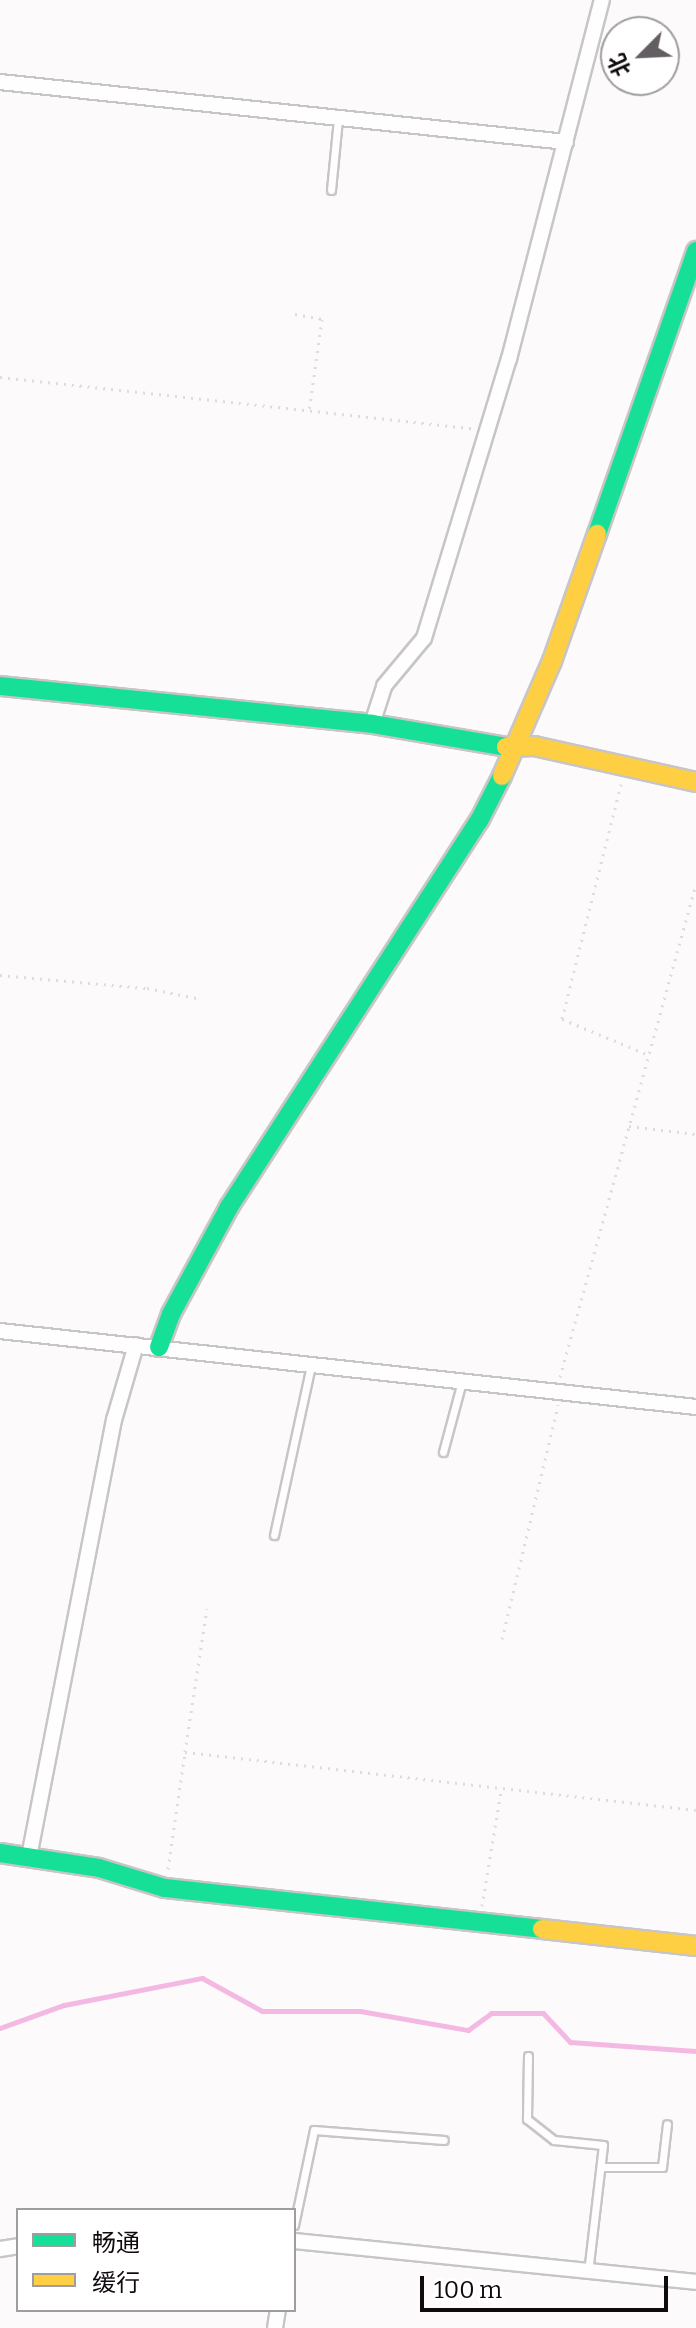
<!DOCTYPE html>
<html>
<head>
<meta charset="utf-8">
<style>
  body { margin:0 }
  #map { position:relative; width:696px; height:2328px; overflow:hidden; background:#fcfafb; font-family:Bitter,"Noto Sans SC",serif }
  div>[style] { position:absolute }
  .stream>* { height:5px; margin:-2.5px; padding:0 2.5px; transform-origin:2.5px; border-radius:2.5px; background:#f4b9e3 }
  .path>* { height:3px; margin-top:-1.5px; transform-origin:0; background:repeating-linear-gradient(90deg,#ddd 0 2px,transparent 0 8px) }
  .roads { filter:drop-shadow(2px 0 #c8c5c7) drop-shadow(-2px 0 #c8c5c7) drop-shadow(0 2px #c8c5c7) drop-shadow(0 -2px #c8c5c7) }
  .lane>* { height:7px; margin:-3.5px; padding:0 3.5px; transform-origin:3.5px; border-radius:3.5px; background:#fffefe }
  .street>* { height:14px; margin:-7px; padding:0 7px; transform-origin:7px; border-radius:7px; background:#fffefe }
  .fast>* { height:18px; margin:-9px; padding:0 9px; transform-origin:9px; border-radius:9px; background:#16e098 }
  .slow>* { height:18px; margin:-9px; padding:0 9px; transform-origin:9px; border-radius:9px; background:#ffcf43 }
  span { translate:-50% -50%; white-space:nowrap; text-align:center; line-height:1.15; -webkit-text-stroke:6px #fff; paint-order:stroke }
  .legend { position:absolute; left:16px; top:2208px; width:280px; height:104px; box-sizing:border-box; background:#fff; border:2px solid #9f9d9f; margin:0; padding:10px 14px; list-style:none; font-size:24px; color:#100a0e }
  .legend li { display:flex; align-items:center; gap:16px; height:40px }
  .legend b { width:40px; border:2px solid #9f9d9f }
  .north { position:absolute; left:600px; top:16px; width:80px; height:80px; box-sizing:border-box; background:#fff; border:2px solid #9f9d9f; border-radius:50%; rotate:246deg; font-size:22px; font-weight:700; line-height:32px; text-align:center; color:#100a0e }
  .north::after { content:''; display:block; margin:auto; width:28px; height:36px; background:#635e61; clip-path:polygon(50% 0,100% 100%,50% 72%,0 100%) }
  .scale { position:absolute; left:420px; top:2276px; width:248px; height:36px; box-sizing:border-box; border:4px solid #100a0e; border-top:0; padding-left:10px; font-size:24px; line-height:28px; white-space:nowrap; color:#100a0e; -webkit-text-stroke:6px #fff; paint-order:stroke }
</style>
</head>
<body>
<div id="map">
  <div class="stream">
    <div style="left:0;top:2028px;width:68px;rotate:-19.8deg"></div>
    <div style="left:64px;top:2005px;width:141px;rotate:-11.1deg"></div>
    <div style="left:202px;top:1978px;width:68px;rotate:28.8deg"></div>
    <div style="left:262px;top:2011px;width:98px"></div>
    <div style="left:360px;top:2011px;width:110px;rotate:10deg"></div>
    <div style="left:468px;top:2030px;width:29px;rotate:-36deg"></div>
    <div style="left:491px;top:2013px;width:52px"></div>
    <div style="left:543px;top:2013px;width:40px;rotate:47deg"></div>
    <div style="left:570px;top:2042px;width:126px;rotate:4.1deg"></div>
  </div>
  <div class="path">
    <div style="left:295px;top:314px;width:27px;rotate:10deg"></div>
    <div style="left:322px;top:319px;width:93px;rotate:98deg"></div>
    <div style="left:0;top:377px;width:476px;rotate:6.2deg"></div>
    <div style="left:621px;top:784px;width:242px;rotate:104.1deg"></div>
    <div style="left:562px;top:1019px;width:94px;rotate:22.5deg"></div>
    <div style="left:0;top:975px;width:148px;rotate:5.1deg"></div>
    <div style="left:147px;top:988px;width:50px;rotate:11.5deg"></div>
    <div style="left:629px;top:1126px;width:67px;rotate:6.8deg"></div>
    <div style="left:560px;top:1377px;width:511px;rotate:-74.58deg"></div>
    <div style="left:502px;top:1639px;width:241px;rotate:-76.5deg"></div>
    <div style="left:185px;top:1752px;width:145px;rotate:-81.3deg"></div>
    <div style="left:168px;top:1869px;width:118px;rotate:-81.7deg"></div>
    <div style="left:185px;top:1752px;width:514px;rotate:6.48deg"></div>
    <div style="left:482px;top:1906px;width:117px;rotate:-80.6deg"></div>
  </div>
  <div class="roads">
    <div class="lane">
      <div style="left:331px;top:190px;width:72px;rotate:-84.4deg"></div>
      <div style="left:443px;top:1452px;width:73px;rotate:-75deg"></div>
      <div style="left:274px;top:1535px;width:174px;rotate:-77.7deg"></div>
      <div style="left:528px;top:2056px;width:63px;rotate:90.9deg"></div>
      <div style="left:527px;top:2119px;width:34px;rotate:38deg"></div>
      <div style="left:554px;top:2140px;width:49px;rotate:5.8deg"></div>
      <div style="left:603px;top:2145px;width:128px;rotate:96.7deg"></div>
      <div style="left:601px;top:2167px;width:61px"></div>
      <div style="left:662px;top:2167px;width:43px;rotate:-83.4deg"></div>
      <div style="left:294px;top:2225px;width:97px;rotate:-78.1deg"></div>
      <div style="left:314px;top:2130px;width:130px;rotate:4.4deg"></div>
    </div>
    <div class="street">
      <div style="left:0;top:82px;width:569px;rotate:6.05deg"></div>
      <div style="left:372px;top:724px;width:40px;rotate:-72deg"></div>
      <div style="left:384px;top:686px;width:62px;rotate:-50.2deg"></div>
      <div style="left:424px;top:638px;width:292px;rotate:-73.1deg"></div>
      <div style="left:509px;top:359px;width:371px;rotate:-75.5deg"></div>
      <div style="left:0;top:1331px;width:700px;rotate:6.23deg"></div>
      <div style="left:29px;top:1857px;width:445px;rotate:-79deg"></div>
      <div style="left:114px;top:1420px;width:78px;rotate:-73.7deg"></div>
      <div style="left:294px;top:2241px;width:404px;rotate:5.8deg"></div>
      <div style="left:0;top:2249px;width:18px;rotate:-9deg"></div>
      <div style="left:275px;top:2328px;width:18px;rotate:-81deg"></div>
    </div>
    <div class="fast">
      <div style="left:597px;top:534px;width:300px;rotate:-70.7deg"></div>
      <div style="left:0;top:686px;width:374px;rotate:5.8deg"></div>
      <div style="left:372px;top:724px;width:136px;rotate:9.7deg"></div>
      <div style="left:159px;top:1347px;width:35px;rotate:-70deg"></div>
      <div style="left:171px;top:1314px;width:122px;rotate:-61.5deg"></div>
      <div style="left:229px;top:1207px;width:460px;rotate:-57.1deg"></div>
      <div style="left:479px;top:821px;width:51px;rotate:-62.9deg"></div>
      <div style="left:0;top:1853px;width:100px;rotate:8.6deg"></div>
      <div style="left:99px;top:1868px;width:69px;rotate:16.9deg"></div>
      <div style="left:165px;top:1888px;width:379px;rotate:6.2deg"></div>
    </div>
    <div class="slow">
      <div style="left:506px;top:747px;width:28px;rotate:-2deg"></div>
      <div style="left:534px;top:746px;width:166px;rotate:12.5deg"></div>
      <div style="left:502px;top:776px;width:125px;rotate:-66.5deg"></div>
      <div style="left:552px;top:661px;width:135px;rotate:-70.5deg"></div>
      <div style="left:542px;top:1929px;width:155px;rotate:6.3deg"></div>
    </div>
  </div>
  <ul class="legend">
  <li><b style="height:10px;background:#16e098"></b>畅通</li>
  <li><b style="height:10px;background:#ffcf43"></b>缓行</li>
  </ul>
  <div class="north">北</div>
  <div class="scale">100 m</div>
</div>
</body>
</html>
